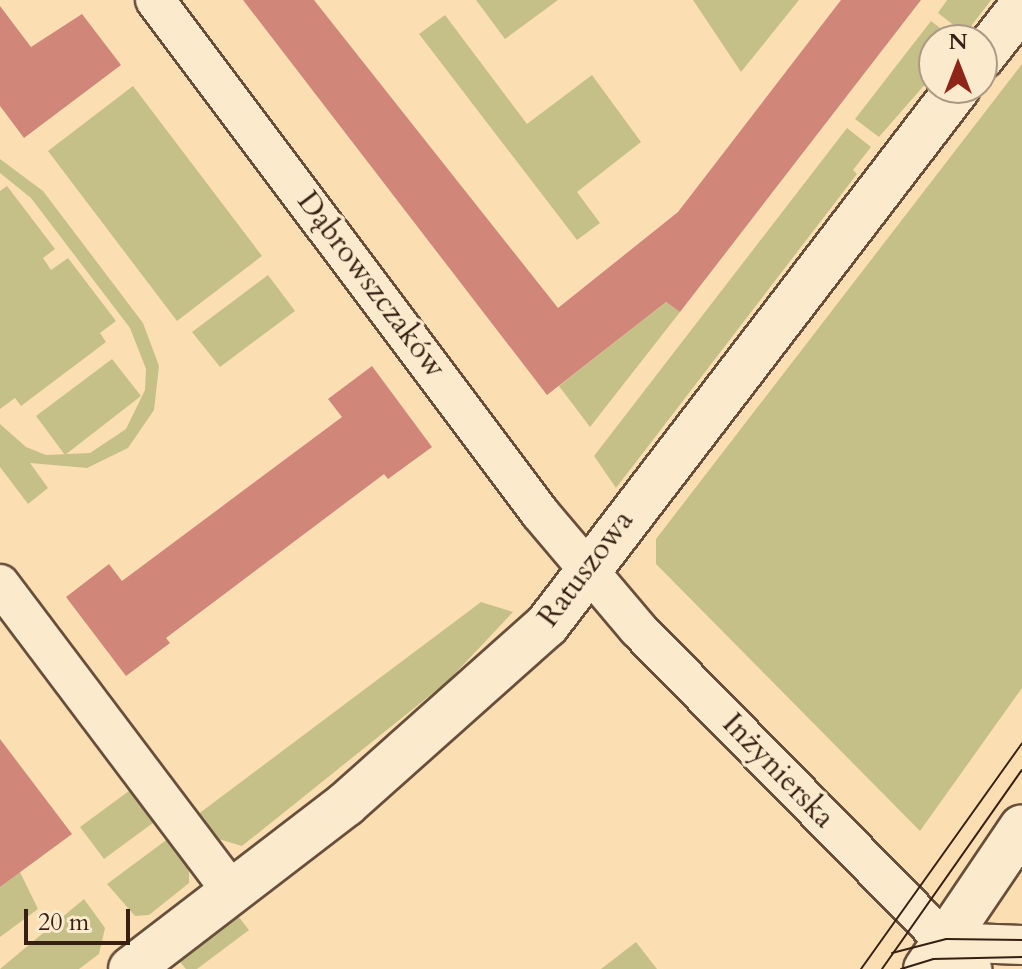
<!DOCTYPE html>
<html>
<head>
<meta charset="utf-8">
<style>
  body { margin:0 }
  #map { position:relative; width:1022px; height:969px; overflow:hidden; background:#fbdfb2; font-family:Cardo,serif }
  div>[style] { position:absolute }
  .green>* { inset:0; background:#c5c088 }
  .building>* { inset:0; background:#d1867a }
  .roads { filter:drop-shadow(2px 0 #684f3c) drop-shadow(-2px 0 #684f3c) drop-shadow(0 2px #684f3c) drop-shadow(0 -2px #684f3c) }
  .minor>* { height:38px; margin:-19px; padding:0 19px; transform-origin:19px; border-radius:19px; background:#fceacd }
  .tertiary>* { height:44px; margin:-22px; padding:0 22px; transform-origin:22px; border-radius:22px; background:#fceacd }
  .tram>* { height:2px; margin:-1px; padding:0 1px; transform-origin:1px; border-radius:1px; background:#371f14 }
  span { translate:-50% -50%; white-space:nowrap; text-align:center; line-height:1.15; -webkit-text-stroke:7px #fceacd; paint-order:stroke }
  .street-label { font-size:30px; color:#371f14 }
  .north { position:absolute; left:918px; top:24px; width:80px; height:80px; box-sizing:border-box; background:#fceacd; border:2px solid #ad9983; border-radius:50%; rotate:0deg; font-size:22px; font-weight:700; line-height:32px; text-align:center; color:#371f14 }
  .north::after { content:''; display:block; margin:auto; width:28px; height:36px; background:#8f2418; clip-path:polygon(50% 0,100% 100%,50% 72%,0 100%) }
  .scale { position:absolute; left:24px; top:909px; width:106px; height:36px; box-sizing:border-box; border:4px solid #371f14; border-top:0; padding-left:10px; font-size:24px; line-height:28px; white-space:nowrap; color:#371f14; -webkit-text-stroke:6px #fceacd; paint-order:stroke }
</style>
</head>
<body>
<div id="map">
  <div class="green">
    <div style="clip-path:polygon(476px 0,558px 0,505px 39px)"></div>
    <div style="clip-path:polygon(693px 0,799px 0,741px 72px)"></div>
    <div style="clip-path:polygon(947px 0,991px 0,965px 34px,938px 13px)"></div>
    <div style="clip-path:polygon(445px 15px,527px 124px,592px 75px,641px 142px,577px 192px,600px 223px,577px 240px,419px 34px)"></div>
    <div style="clip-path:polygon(931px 21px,956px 40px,934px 40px,934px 74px,879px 137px,855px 119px)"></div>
    <div style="clip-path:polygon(1022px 64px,1022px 688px,920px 831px,656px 564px,656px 539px)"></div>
    <div style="clip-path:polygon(133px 86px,262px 256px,177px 321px,48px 151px)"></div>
    <div style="clip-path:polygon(847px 128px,871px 147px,853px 170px,857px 174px,616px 488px,594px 456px)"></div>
    <div style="clip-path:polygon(0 159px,43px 191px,143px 323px,159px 366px,154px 410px,128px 448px,87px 468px,30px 463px,48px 488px,28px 504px,0 467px,0 424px,26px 447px,46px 455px,90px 453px,126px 429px,145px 390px,146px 369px,130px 328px,31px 198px,0 173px)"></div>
    <div style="clip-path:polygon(7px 186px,55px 249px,43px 258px,51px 270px,68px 258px,116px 321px,100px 333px,106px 342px,21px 406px,15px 398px,0 409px,0 191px)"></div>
    <div style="clip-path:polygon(268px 275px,295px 311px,220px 367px,192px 332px)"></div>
    <div style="clip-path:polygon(666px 302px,680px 312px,590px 427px,559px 386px)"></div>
    <div style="clip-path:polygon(112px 359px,141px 396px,65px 455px,36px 416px)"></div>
    <div style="clip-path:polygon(481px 602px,513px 612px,448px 681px,242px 846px,215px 838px,197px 815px)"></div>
    <div style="clip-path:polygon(133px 788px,157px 820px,104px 859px,80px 827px)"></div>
    <div style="clip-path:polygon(169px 838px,189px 866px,189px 883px,149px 915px,135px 916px,107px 884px)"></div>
    <div style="clip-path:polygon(20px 872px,38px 909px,0 937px,0 887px)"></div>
    <div style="clip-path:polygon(84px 899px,105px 928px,99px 954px,79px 969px,0 969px)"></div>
    <div style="clip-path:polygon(238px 916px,249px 930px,197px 969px,186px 969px,180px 962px)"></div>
    <div style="clip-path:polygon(636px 942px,657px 969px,601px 969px)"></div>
  </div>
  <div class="building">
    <div style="clip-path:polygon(243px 0,314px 0,558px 308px,678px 212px,841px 0,921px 0,680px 312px,666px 302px,547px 395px)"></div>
    <div style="clip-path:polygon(0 6px,31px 47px,82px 14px,121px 65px,24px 138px,0 106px)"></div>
    <div style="clip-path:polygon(372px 366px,432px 447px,388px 479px,384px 474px,166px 638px,170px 643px,126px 676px,66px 597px,109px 564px,122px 581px,342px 417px,328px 399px)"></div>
    <div style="clip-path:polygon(0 739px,72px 834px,0 887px)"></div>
  </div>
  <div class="roads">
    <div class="minor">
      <div style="left:155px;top:0;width:641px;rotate:53.11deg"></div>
      <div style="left:540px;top:513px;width:152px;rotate:49.8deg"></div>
      <div style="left:638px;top:629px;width:477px;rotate:45.5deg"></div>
      <div style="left:0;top:584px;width:382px;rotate:53deg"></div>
      <div style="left:944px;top:942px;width:78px;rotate:2.2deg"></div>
    </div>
    <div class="tertiary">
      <div style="left:982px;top:57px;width:65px;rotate:-51.9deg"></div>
      <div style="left:131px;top:969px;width:271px;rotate:-37.5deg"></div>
      <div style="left:346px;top:804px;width:269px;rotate:-41.7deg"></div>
      <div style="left:547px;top:625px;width:676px;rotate:-52.57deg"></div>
      <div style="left:926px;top:969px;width:171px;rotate:-55.9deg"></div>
    </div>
  </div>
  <div class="tram">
    <div style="left:892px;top:953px;width:56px;rotate:-14.5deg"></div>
    <div style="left:946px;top:939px;width:76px;rotate:0.8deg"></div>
    <div style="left:861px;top:969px;width:277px;rotate:-54.5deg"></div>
    <div style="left:882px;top:969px;width:243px;rotate:-54.9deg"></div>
    <div style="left:901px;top:969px;width:34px;rotate:-17deg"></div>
    <div style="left:933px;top:959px;width:89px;rotate:-1.3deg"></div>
  </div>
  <div class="street-label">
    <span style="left:371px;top:285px;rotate:53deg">Dąbrowszczaków</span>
    <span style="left:586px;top:569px;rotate:-53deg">Ratuszowa</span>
    <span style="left:778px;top:771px;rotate:46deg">Inżynierska</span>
  </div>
  <div class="north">N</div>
  <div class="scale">20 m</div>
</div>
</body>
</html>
